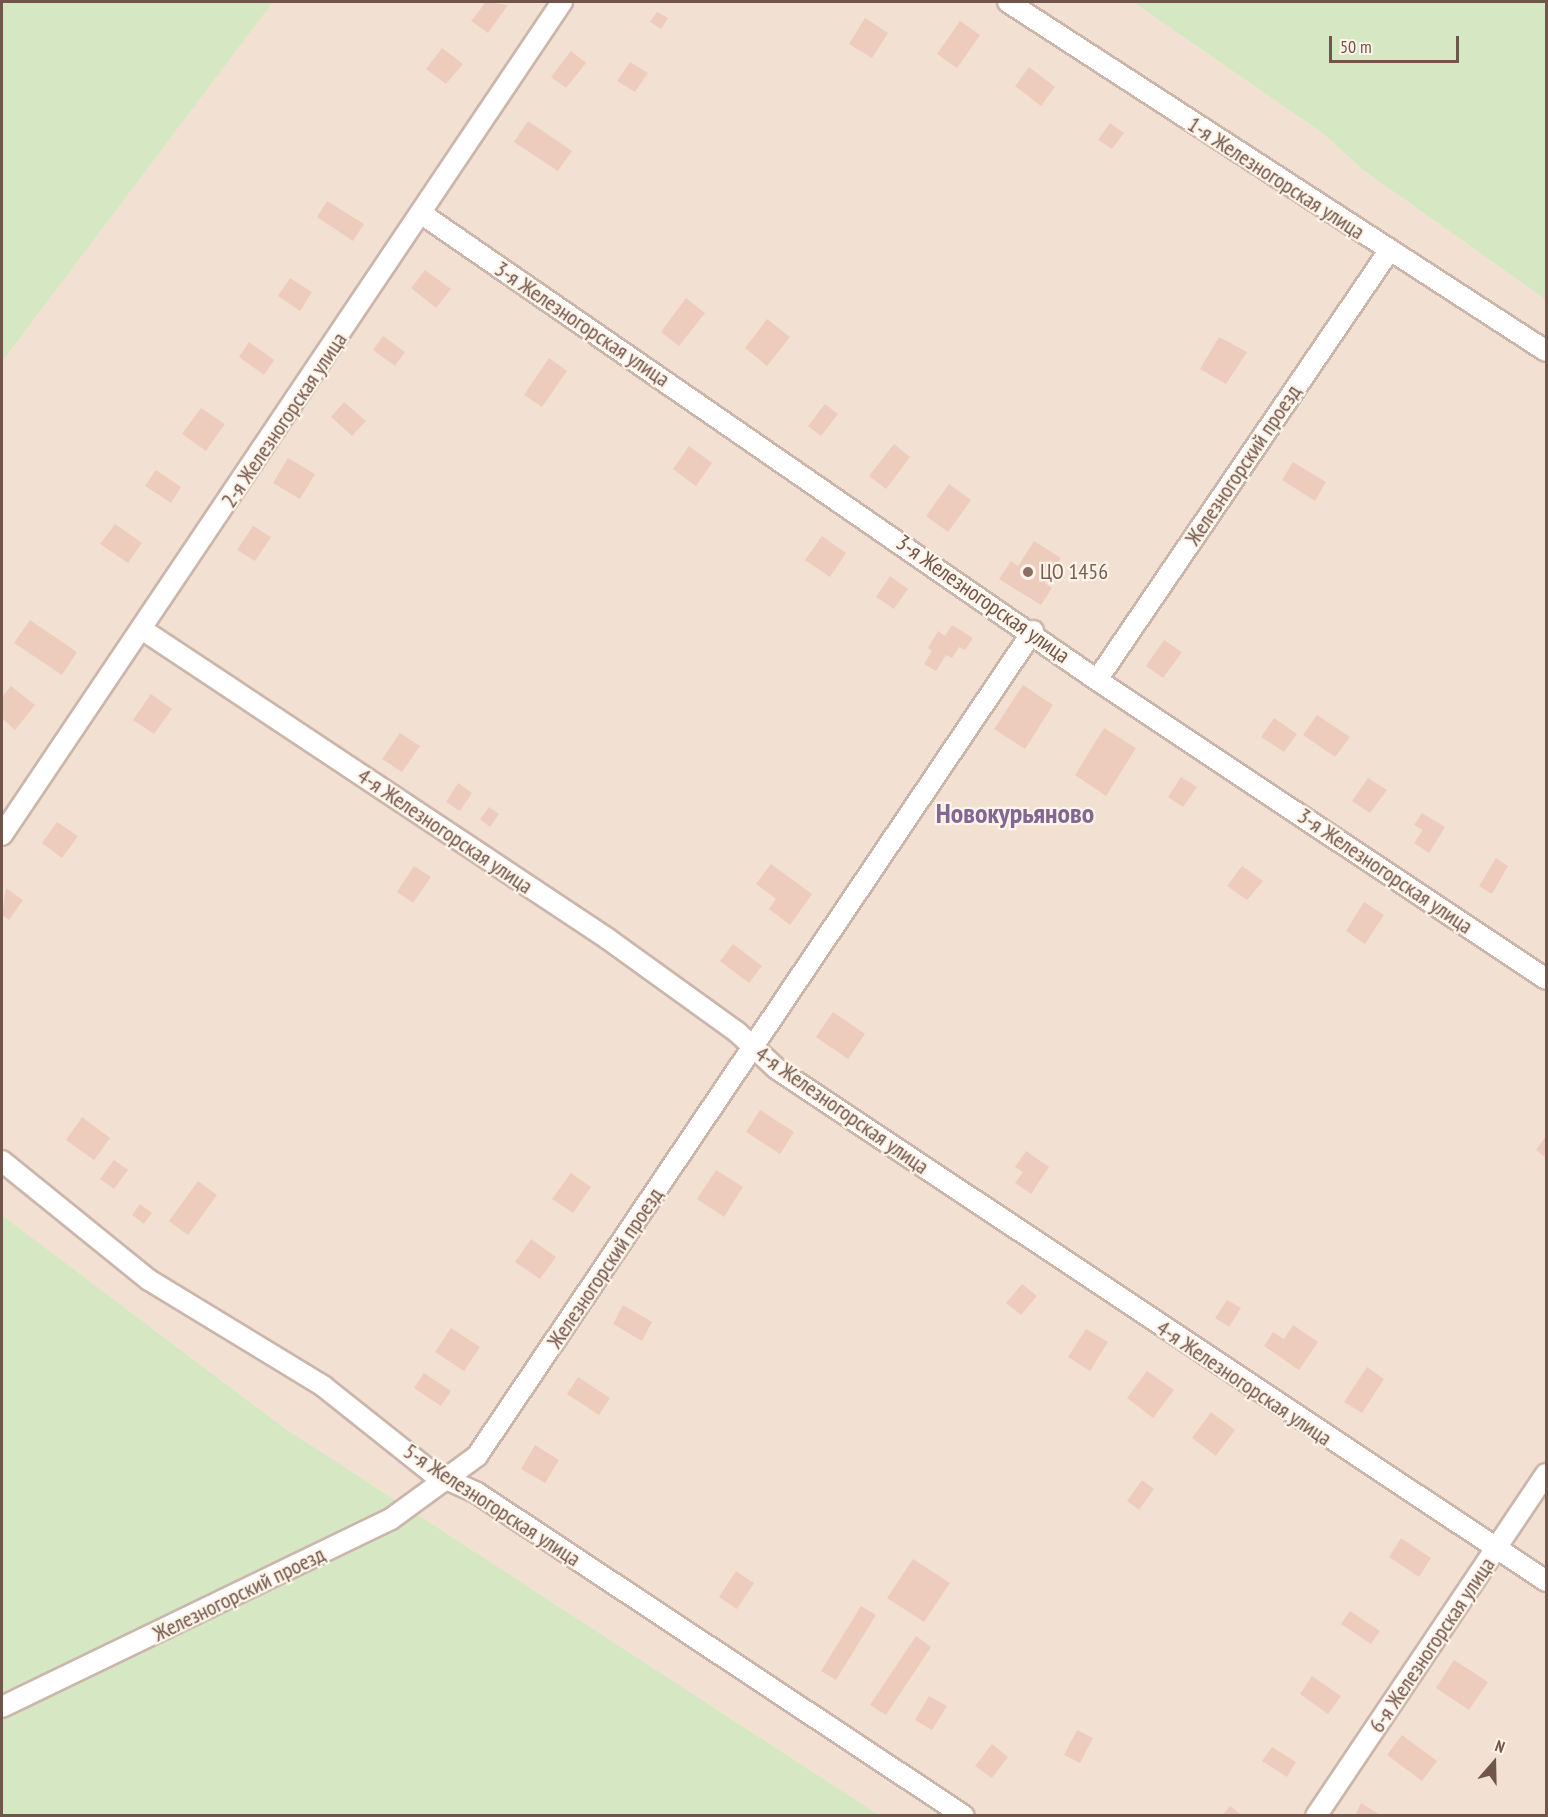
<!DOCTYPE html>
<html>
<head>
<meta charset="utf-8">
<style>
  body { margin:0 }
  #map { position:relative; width:1548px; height:1817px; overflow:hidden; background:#fbefe3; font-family:"PT Sans Narrow",sans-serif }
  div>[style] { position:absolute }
  .residential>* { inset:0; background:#f2e0d2 }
  .green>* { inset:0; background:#d5e7c3 }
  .building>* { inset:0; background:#eeccbd }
  .roads { filter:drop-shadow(2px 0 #cbb6ab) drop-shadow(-2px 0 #cbb6ab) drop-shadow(0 2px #cbb6ab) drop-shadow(0 -2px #cbb6ab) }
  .minor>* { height:20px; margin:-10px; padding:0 10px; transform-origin:10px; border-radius:10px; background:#fff }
  .dots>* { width:16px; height:16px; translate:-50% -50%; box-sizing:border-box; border:3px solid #fef4e9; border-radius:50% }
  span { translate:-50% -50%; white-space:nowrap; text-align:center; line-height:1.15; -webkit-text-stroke:4.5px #fef4e9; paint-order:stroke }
  .street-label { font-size:22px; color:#71554b }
  .education-label { font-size:22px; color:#785e54 }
  .left { translate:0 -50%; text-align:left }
  .district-label { font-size:28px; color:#806794; font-weight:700 }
  .frame { position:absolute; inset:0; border:3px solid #71554b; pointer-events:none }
  .north { position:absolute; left:1464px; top:1733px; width:60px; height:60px; -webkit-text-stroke:4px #fef4e9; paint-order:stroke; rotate:20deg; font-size:16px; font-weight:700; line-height:24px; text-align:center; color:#71554b }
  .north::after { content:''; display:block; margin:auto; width:21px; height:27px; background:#71554b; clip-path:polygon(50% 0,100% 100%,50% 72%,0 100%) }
  .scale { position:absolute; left:1329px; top:36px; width:130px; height:27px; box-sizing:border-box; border:3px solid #71554b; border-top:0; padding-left:8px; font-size:18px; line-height:21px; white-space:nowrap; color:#71554b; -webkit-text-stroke:4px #fef4e9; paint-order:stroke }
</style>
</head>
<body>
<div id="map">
  <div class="residential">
    <div style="clip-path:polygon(273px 2px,1133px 2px,1325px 135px,1363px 170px,1546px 300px,1546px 1815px,879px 1815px,283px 1427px,2px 1215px,2px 362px)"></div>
  </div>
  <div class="green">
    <div style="clip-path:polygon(2px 2px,273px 2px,2px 362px)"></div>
    <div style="clip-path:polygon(1133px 2px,1546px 2px,1546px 300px,1363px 170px,1325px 135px)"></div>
    <div style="clip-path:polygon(2px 1215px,283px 1427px,879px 1815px,2px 1815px)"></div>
  </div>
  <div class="building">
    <div style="clip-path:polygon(486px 2px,508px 5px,488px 33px,471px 21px)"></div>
    <div style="clip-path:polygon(657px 12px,668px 18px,661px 29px,650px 22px)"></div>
    <div style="clip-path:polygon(865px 18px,888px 33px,872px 58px,849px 44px)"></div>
    <div style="clip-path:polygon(960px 21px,980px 35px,957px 68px,937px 54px)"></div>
    <div style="clip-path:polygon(442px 48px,463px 64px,446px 84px,426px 69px)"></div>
    <div style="clip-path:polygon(571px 51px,586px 63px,566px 88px,551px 77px)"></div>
    <div style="clip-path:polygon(630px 62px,648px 73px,635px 92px,617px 81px)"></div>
    <div style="clip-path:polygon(1029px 67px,1055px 87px,1041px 106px,1015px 86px)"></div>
    <div style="clip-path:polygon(528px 121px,572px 151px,558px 171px,514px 142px)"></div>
    <div style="clip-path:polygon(1110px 123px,1124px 133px,1112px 149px,1098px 140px)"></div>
    <div style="clip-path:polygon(327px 201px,364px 224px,353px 241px,317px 217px)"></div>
    <div style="clip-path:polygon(425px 270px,451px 289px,436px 308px,411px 288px)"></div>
    <div style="clip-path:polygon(290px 278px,312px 292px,300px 311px,278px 296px)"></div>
    <div style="clip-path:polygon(686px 298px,705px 313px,679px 346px,661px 332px)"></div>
    <div style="clip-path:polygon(767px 319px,790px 337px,767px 366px,745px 348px)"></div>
    <div style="clip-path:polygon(383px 336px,405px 352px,395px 366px,373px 350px)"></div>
    <div style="clip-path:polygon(1219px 337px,1247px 352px,1226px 384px,1200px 369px)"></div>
    <div style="clip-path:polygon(249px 342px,274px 360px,264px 375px,239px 357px)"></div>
    <div style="clip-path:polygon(549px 358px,567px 371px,542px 407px,524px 395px)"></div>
    <div style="clip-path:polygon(344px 402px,366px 421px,352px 436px,331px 417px)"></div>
    <div style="clip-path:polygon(825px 404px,838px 414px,821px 436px,808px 426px)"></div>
    <div style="clip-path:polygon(201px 408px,225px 424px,206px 451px,182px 434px)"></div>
    <div style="clip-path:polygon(894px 444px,910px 457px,886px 489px,869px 476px)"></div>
    <div style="clip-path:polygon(689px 446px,712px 463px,696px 486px,673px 469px)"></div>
    <div style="clip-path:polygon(288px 458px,315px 474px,300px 499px,273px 483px)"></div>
    <div style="clip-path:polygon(1293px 462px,1326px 482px,1315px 501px,1282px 480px)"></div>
    <div style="clip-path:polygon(156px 470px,181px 487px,171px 503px,145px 486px)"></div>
    <div style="clip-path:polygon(949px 484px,971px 500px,948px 532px,926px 516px)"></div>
    <div style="clip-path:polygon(115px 524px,142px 543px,128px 563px,100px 544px)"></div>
    <div style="clip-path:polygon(253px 526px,271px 537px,255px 561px,237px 550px)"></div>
    <div style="clip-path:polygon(822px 536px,846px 553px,830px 577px,805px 560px)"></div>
    <div style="clip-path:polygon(1034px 541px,1061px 558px,1045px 583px,1052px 588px,1041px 605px,999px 579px,1011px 561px,1018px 566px)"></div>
    <div style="clip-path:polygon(890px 576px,908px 589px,894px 609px,876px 597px)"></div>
    <div style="clip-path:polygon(30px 620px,77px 652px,62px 675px,14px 643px)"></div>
    <div style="clip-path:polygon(952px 625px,973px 638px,965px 650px,959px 647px,952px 658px,946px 655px,936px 671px,924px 664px,932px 651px,928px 648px,938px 631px,945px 636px)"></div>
    <div style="clip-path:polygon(1164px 640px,1182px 652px,1163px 678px,1146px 666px)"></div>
    <div style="clip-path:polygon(1023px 685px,1053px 705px,1025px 749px,994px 729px)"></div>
    <div style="clip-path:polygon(11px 686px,35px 705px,15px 730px,2px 718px,2px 697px)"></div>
    <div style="clip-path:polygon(151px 694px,172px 709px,154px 734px,133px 720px)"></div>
    <div style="clip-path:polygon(1317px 715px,1350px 737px,1335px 757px,1303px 735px)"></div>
    <div style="clip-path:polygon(1274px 718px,1297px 734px,1284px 752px,1261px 737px)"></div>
    <div style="clip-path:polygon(1104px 728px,1136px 748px,1106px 796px,1075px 775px)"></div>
    <div style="clip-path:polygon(400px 733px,420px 746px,402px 772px,382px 759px)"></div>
    <div style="clip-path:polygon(1181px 777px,1197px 787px,1183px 807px,1168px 797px)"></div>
    <div style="clip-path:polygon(1368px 778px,1387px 790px,1370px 813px,1352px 801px)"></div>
    <div style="clip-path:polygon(458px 783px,472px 793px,460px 811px,446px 802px)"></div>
    <div style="clip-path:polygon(489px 807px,499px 814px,490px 827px,480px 819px)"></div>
    <div style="clip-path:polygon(1422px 813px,1445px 827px,1429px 853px,1414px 843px,1423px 830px,1414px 825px)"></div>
    <div style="clip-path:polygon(57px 822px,78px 836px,62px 858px,42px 843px)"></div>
    <div style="clip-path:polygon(1496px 858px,1508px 866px,1492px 894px,1479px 886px)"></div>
    <div style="clip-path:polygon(771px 864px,812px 894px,790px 925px,769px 909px,776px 899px,756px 884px)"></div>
    <div style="clip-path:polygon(414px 866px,431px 877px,413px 903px,397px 892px)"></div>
    <div style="clip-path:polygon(1242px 866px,1263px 881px,1247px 900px,1227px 886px)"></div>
    <div style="clip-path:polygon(6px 888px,23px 900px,9px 920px,2px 915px)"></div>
    <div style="clip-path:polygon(1364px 902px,1384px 915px,1365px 944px,1346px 931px)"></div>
    <div style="clip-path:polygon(733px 944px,762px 966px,749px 983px,720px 961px)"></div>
    <div style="clip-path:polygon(833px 1012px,865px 1034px,848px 1059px,816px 1037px)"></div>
    <div style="clip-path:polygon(760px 1110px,794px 1132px,780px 1154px,746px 1132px)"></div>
    <div style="clip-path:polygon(82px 1117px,110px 1138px,94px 1160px,66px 1140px)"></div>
    <div style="clip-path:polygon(1546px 1136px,1546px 1158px,1536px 1150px)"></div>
    <div style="clip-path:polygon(1026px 1151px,1049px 1167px,1031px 1194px,1015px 1183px,1023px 1172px,1015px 1167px)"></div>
    <div style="clip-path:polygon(114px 1160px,128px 1170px,114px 1189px,100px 1179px)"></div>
    <div style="clip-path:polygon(716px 1170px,743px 1187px,724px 1217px,697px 1199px)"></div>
    <div style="clip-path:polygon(571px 1173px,591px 1187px,573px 1213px,552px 1199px)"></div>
    <div style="clip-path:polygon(198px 1181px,217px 1195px,188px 1235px,169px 1221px)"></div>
    <div style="clip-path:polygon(140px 1204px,152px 1213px,144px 1224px,132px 1215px)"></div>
    <div style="clip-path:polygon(531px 1239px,556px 1257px,540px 1279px,515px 1262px)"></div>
    <div style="clip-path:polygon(1022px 1284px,1037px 1296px,1021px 1315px,1006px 1303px)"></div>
    <div style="clip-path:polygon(1227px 1300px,1241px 1308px,1229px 1327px,1215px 1318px)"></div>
    <div style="clip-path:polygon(623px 1305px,652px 1322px,642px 1341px,613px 1324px)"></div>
    <div style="clip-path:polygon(1293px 1325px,1318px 1342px,1299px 1370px,1264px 1346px,1273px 1332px,1284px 1339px)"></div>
    <div style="clip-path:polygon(451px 1328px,480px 1347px,464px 1371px,435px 1352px)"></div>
    <div style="clip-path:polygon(1086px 1329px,1108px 1342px,1090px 1371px,1068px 1357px)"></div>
    <div style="clip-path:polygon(1367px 1367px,1384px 1379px,1362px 1413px,1344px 1402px)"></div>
    <div style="clip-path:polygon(1147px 1371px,1174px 1390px,1153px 1418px,1127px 1398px)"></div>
    <div style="clip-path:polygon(424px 1373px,451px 1391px,441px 1406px,414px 1388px)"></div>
    <div style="clip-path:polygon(578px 1377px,610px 1398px,599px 1415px,567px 1394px)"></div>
    <div style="clip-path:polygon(1211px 1412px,1235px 1430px,1216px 1456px,1192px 1438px)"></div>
    <div style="clip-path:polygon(535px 1445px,559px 1460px,545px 1483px,521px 1469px)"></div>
    <div style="clip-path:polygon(1142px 1480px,1154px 1489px,1139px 1510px,1127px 1501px)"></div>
    <div style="clip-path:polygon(1401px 1538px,1431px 1558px,1419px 1577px,1389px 1557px)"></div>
    <div style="clip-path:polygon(913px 1559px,950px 1583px,924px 1622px,887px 1598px)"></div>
    <div style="clip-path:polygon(736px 1571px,754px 1583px,737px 1609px,719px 1597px)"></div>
    <div style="clip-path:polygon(861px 1606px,876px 1615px,836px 1680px,821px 1671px)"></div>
    <div style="clip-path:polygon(1350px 1611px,1380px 1631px,1371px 1644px,1341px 1624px)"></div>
    <div style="clip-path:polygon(916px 1636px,931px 1647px,886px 1715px,870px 1705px)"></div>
    <div style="clip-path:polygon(1454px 1660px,1488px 1682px,1469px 1710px,1436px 1688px)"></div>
    <div style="clip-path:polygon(1312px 1676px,1341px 1696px,1328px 1714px,1300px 1694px)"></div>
    <div style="clip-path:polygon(929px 1696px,947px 1706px,932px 1730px,915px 1720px)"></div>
    <div style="clip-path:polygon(1077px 1730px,1093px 1738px,1080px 1763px,1064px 1755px)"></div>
    <div style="clip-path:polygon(1402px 1735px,1437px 1761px,1422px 1781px,1387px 1755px)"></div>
    <div style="clip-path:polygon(992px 1744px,1008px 1757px,992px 1778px,975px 1766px)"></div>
    <div style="clip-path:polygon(1272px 1747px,1296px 1762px,1287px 1777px,1262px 1761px)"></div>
    <div style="clip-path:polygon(1361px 1803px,1382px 1816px,1355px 1816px)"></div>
    <div style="clip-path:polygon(1230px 1806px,1243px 1816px,1222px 1816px)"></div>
  </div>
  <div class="roads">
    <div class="minor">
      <div style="left:1008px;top:2px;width:641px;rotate:32.97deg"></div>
      <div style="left:422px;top:214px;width:820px;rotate:34.62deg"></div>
      <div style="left:1097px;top:680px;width:539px;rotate:33.66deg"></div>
      <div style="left:143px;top:630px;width:558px;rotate:33.6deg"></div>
      <div style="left:608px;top:939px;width:159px;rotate:35.8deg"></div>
      <div style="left:737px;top:1032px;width:54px;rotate:42.8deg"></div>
      <div style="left:777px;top:1069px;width:924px;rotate:33.66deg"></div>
      <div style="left:1097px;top:680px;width:519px;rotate:-55.76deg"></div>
      <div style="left:2px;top:835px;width:1004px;rotate:-56.09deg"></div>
      <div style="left:2px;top:1161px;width:189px;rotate:39deg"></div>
      <div style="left:149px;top:1280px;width:204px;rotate:31.3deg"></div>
      <div style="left:323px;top:1386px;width:138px;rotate:38.5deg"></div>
      <div style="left:431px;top:1472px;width:51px;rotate:24.5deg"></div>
      <div style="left:477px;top:1493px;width:584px;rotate:33.55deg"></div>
      <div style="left:2px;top:1707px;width:432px;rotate:-25.8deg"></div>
      <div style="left:391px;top:1519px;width:107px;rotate:-36.2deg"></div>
      <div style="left:477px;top:1456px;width:995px;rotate:-56.02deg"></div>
      <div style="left:1316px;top:1816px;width:412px;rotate:-56.1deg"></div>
    </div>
  </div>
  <div class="dots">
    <div style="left:1028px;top:572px;background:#8d6e63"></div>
  </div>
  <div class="street-label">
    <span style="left:1276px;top:178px;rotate:33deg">1-я Железногорская улица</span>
    <span style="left:582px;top:324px;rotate:34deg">3-я Железногорская улица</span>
    <span style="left:284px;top:420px;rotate:-56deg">2-я Железногорская улица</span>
    <span style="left:1243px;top:465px;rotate:-56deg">Железногорский проезд</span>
    <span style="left:983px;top:599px;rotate:35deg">3-я Железногорская улица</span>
    <span style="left:445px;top:831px;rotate:34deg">4-я Железногорская улица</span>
    <span style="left:1385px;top:871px;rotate:34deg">3-я Железногорская улица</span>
    <span style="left:842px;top:1110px;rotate:35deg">4-я Железногорская улица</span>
    <span style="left:605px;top:1268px;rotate:-56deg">Железногорский проезд</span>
    <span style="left:1244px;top:1383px;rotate:34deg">4-я Железногорская улица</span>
    <span style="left:492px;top:1505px;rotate:33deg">5-я Железногорская улица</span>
    <span style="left:239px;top:1594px;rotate:-26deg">Железногорский проезд</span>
    <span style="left:1432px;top:1645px;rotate:-56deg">6-я Железногорская улица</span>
  </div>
  <div class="education-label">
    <span class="left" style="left:1040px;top:572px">ЦО 1456</span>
  </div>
  <div class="district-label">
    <span style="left:1015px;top:813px">Новокурьяново</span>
  </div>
  <div class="frame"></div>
  <div class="north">N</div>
  <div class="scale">50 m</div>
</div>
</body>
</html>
